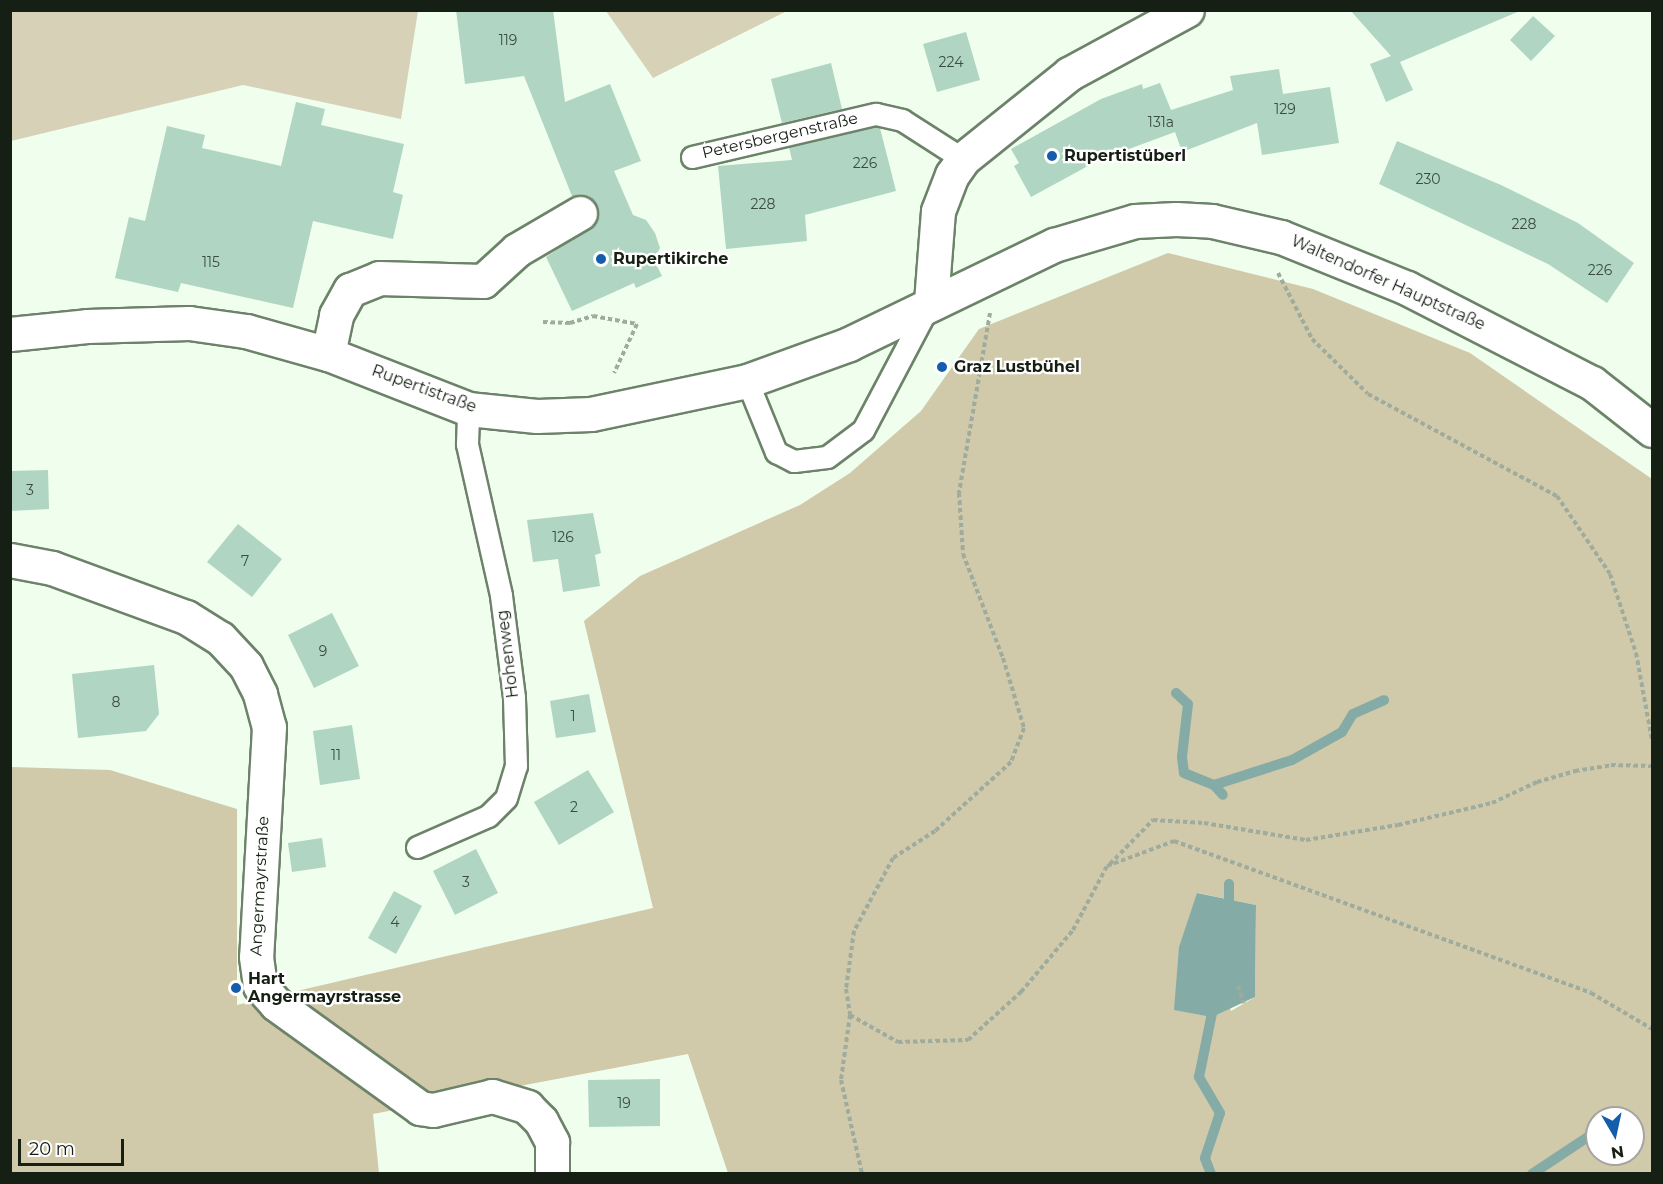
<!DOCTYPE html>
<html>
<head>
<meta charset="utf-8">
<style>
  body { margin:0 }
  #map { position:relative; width:1663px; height:1184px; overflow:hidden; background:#effeed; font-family:Montserrat,sans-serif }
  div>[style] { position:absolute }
  .green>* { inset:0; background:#d7d1b8 }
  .forest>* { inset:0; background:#d0c9aa }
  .water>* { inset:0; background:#84aba6 }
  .stream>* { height:10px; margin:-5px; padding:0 5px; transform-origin:5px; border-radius:5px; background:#84aba6 }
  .building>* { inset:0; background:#b0d5c3 }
  .path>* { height:4px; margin-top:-2px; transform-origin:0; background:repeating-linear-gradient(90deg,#9fac9d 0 4.5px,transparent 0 7.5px) }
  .roads { filter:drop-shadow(2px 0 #6c8369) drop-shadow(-2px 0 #6c8369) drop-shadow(0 2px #6c8369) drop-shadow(0 -2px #6c8369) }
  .lane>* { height:21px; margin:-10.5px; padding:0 10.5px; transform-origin:10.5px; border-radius:10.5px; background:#fff }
  .street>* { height:33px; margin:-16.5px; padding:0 16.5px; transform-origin:16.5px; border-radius:16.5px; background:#fff }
  .secondary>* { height:33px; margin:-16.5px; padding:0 16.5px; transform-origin:16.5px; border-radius:16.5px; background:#fff }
  .dots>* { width:16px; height:16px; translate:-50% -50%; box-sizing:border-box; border:3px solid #fff; border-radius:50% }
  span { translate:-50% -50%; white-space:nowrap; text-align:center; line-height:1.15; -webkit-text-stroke:4.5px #fff; paint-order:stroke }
  .number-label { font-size:14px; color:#3c4c40 }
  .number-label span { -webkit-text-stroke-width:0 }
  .street-label { font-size:16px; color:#161f14 }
  .poi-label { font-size:16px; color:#161f14; font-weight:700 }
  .left { translate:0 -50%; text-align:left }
  .frame { position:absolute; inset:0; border:12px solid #161f14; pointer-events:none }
  .north { position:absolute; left:1585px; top:1106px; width:60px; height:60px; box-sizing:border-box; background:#fff; border:2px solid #a2a5a1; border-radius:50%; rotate:171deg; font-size:16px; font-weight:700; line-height:24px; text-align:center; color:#161f14 }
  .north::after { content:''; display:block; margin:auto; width:21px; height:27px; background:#135dac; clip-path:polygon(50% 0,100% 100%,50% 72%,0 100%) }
  .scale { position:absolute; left:18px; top:1139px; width:106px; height:27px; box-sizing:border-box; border:3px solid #161f14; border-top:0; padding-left:8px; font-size:18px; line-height:21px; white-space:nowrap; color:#161f14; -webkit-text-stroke:4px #fff; paint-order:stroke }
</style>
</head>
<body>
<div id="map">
  <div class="green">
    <div style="clip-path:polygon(10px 11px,11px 10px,418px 11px,401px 119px,243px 85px,11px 141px)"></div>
    <div style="clip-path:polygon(606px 11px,787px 11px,653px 78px)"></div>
  </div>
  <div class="forest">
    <div style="clip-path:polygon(evenodd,1168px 253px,1313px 289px,1470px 353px,1652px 479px,1652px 1173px,728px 1173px,688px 1054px,373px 1114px,379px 1173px,11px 1174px,11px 767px,110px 770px,237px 809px,237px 1005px,653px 908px,584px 621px,640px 576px,800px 505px,850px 473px,921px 411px,979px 329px,1168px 253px,1198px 893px,1256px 905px,1255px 997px,1231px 1011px,1198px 893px,1168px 253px,1597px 1118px,1633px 1118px,1633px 1154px,1597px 1154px,1597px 1118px)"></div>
  </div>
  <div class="water">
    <div style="clip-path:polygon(1197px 893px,1256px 905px,1255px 997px,1212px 1017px,1174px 1010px,1179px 947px)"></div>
  </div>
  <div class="stream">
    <div style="left:1176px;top:693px;width:16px;rotate:43deg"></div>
    <div style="left:1188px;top:704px;width:53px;rotate:96.5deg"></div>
    <div style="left:1182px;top:757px;width:16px;rotate:83deg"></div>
    <div style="left:1184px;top:773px;width:32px;rotate:22deg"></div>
    <div style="left:1214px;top:785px;width:13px;rotate:48deg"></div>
    <div style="left:1214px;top:785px;width:82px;rotate:-17.8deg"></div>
    <div style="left:1292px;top:760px;width:57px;rotate:-29.2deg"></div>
    <div style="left:1342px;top:732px;width:21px;rotate:-59deg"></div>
    <div style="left:1353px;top:714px;width:34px;rotate:-24deg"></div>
    <div style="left:1229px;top:914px;width:30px;rotate:-90deg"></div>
    <div style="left:1211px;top:1174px;width:17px;rotate:-111deg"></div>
    <div style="left:1205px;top:1158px;width:47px;rotate:-71.6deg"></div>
    <div style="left:1220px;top:1113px;width:42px;rotate:-120.3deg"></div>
    <div style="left:1199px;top:1077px;width:76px;rotate:-78.5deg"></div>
    <div style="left:1532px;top:1174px;width:78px;rotate:-33.5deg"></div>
  </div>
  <div class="building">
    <div style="clip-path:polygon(456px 10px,553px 10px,565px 102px,610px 84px,641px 161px,614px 171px,633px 215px,646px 220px,655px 233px,660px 248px,654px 260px,662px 276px,636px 288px,634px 283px,572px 311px,546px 257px,596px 223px,596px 204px,589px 196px,572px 196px,524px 76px,465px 84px)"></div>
    <div style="clip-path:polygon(1350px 10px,1522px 10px,1400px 62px,1413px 90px,1386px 102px,1370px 64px,1391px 56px)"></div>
    <div style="clip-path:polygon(1533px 16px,1555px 36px,1531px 61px,1510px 40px)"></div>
    <div style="clip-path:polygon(966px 32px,980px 80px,937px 92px,923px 44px)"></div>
    <div style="clip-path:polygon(831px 63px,842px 109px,782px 123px,771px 79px)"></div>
    <div style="clip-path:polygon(1279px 69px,1283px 94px,1330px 87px,1339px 143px,1262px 155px,1257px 123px,1182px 152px,1175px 132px,1099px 160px,1031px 197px,1014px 166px,1019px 163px,1011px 149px,1101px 99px,1142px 84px,1143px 89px,1160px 83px,1171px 110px,1233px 90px,1230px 76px)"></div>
    <div style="clip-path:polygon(296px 102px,325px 109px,321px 125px,404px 144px,393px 192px,403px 195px,393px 239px,313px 221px,293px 308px,181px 283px,178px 292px,115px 278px,129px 217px,145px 221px,167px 126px,205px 135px,202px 148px,281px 166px)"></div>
    <div style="clip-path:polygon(876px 127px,880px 128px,896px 191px,805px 215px,807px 241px,726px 249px,718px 166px,792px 160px,789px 147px)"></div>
    <div style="clip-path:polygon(1397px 141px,1501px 185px,1578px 223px,1634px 263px,1607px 303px,1548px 264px,1379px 184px)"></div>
    <div style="clip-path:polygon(48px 470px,49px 509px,10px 511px,10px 471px)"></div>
    <div style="clip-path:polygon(593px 513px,601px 553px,595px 555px,600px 586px,563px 592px,558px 559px,533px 562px,527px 520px)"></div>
    <div style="clip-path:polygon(238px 524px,282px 559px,252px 597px,207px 562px)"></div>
    <div style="clip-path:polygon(332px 613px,359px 666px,314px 688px,288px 635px)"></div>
    <div style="clip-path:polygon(154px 665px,159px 714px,146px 731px,78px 738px,72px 674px)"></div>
    <div style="clip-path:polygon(589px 694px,596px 732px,556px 738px,550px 701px)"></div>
    <div style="clip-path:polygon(352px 725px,360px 779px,320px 785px,313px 731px)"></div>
    <div style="clip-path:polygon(588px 770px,614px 812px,559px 845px,534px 802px)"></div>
    <div style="clip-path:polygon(322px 838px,326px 867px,292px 872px,288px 843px)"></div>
    <div style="clip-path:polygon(476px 849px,498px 893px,455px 915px,433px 871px)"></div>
    <div style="clip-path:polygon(394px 891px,422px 906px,396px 954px,368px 938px)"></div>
    <div style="clip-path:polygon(660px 1079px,660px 1126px,589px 1127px,588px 1080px)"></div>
  </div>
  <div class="path">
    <div style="left:1278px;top:273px;width:74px;rotate:62.7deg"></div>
    <div style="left:1312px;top:339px;width:78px;rotate:44.5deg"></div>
    <div style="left:1368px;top:394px;width:215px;rotate:28.4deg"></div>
    <div style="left:1557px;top:496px;width:94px;rotate:55.8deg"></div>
    <div style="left:1610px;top:574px;width:83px;rotate:71.8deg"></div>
    <div style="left:1636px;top:653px;width:88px;rotate:79.6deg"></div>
    <div style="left:990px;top:313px;width:183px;rotate:99.8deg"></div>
    <div style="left:959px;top:493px;width:61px;rotate:86.2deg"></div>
    <div style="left:963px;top:554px;width:111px;rotate:69deg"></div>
    <div style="left:1003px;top:658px;width:73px;rotate:73.3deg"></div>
    <div style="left:1024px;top:728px;width:36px;rotate:111deg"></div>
    <div style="left:1011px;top:762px;width:103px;rotate:137.8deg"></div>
    <div style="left:935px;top:831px;width:50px;rotate:147.3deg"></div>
    <div style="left:893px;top:858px;width:83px;rotate:118.1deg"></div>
    <div style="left:854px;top:931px;width:59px;rotate:97.9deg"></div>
    <div style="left:846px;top:989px;width:26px;rotate:81deg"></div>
    <div style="left:850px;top:1015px;width:55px;rotate:29.4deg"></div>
    <div style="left:898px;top:1042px;width:70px;rotate:-1.6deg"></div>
    <div style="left:968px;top:1040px;width:72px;rotate:-42.2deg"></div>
    <div style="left:1021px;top:992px;width:81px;rotate:-50deg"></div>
    <div style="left:1073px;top:930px;width:72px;rotate:-62deg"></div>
    <div style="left:1107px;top:866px;width:72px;rotate:-20.5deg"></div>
    <div style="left:1174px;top:841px;width:444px;rotate:20deg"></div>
    <div style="left:1591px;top:993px;width:71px;rotate:30.5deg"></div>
    <div style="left:543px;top:322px;width:27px;rotate:2deg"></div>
    <div style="left:570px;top:323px;width:24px;rotate:-17deg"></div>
    <div style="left:593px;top:316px;width:45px;rotate:10.3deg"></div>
    <div style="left:637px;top:324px;width:54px;rotate:115.1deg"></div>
    <div style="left:1110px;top:864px;width:62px;rotate:-45.7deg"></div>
    <div style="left:1153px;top:820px;width:51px;rotate:3.4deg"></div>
    <div style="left:1204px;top:823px;width:103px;rotate:9.5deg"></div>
    <div style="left:1306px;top:840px;width:93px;rotate:-9.3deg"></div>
    <div style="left:1398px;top:825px;width:97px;rotate:-13.2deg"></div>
    <div style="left:1492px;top:803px;width:50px;rotate:-25deg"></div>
    <div style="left:1537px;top:782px;width:40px;rotate:-16deg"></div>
    <div style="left:1575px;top:771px;width:36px;rotate:-9deg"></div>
    <div style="left:1611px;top:765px;width:41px;rotate:1.4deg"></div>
    <div style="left:1238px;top:986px;width:18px;rotate:71deg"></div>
    <div style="left:850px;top:1015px;width:66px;rotate:97.9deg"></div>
    <div style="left:841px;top:1080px;width:96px;rotate:77.4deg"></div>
  </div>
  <div class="roads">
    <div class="lane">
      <div style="left:692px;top:157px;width:189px;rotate:-13.2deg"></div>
      <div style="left:876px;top:114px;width:27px;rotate:13deg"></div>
      <div style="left:902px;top:120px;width:72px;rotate:32.6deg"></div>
      <div style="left:747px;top:381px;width:77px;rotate:67.8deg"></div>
      <div style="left:776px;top:452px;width:20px;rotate:27deg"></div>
      <div style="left:794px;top:461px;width:33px;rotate:-7deg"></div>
      <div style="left:827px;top:457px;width:45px;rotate:-36.9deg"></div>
      <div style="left:863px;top:430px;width:141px;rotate:-62.2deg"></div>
      <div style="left:417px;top:847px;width:77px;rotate:-23.6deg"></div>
      <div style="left:488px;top:816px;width:25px;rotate:-45deg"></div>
      <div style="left:506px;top:798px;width:34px;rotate:-73deg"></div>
      <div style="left:516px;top:766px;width:69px;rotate:-91.7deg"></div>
      <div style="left:514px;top:697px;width:103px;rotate:-97.3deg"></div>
      <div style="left:501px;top:595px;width:155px;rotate:-102.7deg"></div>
      <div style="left:467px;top:444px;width:35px;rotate:-88deg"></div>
    </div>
    <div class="street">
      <div style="left:931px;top:302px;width:91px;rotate:-85.6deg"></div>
      <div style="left:938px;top:211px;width:39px;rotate:-69deg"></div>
      <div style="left:952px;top:175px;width:19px;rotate:-55deg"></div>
      <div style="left:963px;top:159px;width:136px;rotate:-38.7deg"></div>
      <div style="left:1069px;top:74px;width:134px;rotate:-28.5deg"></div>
      <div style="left:328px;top:354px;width:40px;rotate:-78deg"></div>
      <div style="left:336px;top:315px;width:29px;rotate:-61deg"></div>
      <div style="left:350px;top:290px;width:31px;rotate:-22deg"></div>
      <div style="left:379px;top:278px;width:104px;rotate:1.7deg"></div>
      <div style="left:483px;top:281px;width:46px;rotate:-42.4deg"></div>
      <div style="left:517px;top:250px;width:73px;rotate:-30.4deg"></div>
      <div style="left:10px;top:560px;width:43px;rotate:10.8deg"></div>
      <div style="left:52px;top:568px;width:143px;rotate:20.1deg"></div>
      <div style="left:186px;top:617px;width:40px;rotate:32deg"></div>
      <div style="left:220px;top:638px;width:38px;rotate:47deg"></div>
      <div style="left:246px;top:666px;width:31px;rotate:63deg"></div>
      <div style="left:260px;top:694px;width:34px;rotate:75deg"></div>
      <div style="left:269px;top:727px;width:230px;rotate:93.2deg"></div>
      <div style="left:256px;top:957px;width:29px;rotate:82deg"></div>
      <div style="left:260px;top:986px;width:24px;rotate:48deg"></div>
      <div style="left:276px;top:1004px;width:178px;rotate:35.8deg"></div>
      <div style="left:420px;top:1108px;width:13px;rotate:9deg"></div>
      <div style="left:433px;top:1110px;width:61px;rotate:-13.3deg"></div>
      <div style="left:492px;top:1096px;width:37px;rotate:17deg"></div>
      <div style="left:527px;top:1107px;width:20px;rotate:45deg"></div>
      <div style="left:541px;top:1121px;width:24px;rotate:62deg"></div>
      <div style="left:552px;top:1142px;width:32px;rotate:90deg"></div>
    </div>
    <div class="secondary">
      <div style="left:10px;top:334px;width:77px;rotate:-5.9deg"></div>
      <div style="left:87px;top:326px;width:102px;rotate:-1.7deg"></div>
      <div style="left:189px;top:323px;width:58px;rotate:8deg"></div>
      <div style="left:246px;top:331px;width:85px;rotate:15.7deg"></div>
      <div style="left:328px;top:354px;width:150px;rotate:21.4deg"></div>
      <div style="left:468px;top:409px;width:69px;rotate:5.8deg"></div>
      <div style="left:537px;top:416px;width:54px;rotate:-2.1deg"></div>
      <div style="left:591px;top:414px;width:159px;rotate:-11.9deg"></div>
      <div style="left:747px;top:381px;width:109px;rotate:-19.9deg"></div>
      <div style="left:849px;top:344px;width:228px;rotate:-25.8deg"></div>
      <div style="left:1054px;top:245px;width:84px;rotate:-16.5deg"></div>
      <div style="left:1135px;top:221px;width:41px;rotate:-2.8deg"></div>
      <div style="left:1176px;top:219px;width:36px;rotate:3deg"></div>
      <div style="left:1212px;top:221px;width:71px;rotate:13.1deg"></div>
      <div style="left:1281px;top:237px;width:136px;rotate:22deg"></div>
      <div style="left:1407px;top:288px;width:208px;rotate:27.2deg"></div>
      <div style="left:1592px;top:383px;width:76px;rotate:38.1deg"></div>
    </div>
  </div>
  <div class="dots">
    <div style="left:1052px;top:156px;background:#135dac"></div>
    <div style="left:601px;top:259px;background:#135dac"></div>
    <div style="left:942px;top:367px;background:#135dac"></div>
    <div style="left:236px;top:988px;background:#135dac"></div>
  </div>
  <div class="number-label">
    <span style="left:508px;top:40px">119</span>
    <span style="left:951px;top:62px">224</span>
    <span style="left:1285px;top:109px">129</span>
    <span style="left:1161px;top:122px">131a</span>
    <span style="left:865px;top:163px">226</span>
    <span style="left:1428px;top:179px">230</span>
    <span style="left:763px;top:204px">228</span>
    <span style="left:1524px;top:224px">228</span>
    <span style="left:211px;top:262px">115</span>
    <span style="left:1600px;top:270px">226</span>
    <span style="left:30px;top:490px">3</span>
    <span style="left:563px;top:537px">126</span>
    <span style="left:245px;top:561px">7</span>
    <span style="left:323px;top:651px">9</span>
    <span style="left:116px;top:702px">8</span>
    <span style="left:573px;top:716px">1</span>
    <span style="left:336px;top:755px">11</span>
    <span style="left:574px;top:807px">2</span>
    <span style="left:466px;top:882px">3</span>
    <span style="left:395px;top:922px">4</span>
    <span style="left:624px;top:1103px">19</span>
  </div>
  <div class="street-label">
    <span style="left:780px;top:136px;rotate:-13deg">Petersbergenstraße</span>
    <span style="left:1388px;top:283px;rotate:24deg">Waltendorfer Hauptstraße</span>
    <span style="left:424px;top:389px;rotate:20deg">Rupertistraße</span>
    <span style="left:508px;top:654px;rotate:-97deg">Hohenweg</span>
    <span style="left:260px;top:886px;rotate:-87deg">Angermayrstraße</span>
  </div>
  <div class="poi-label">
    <span class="left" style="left:1064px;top:156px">Rupertistüberl</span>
    <span class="left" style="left:613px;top:259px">Rupertikirche</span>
    <span class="left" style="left:954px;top:367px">Graz Lustbühel</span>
    <span class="left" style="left:248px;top:988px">Hart<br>Angermayrstrasse</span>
  </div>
  <div class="frame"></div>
  <div class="north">N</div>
  <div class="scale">20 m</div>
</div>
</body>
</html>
